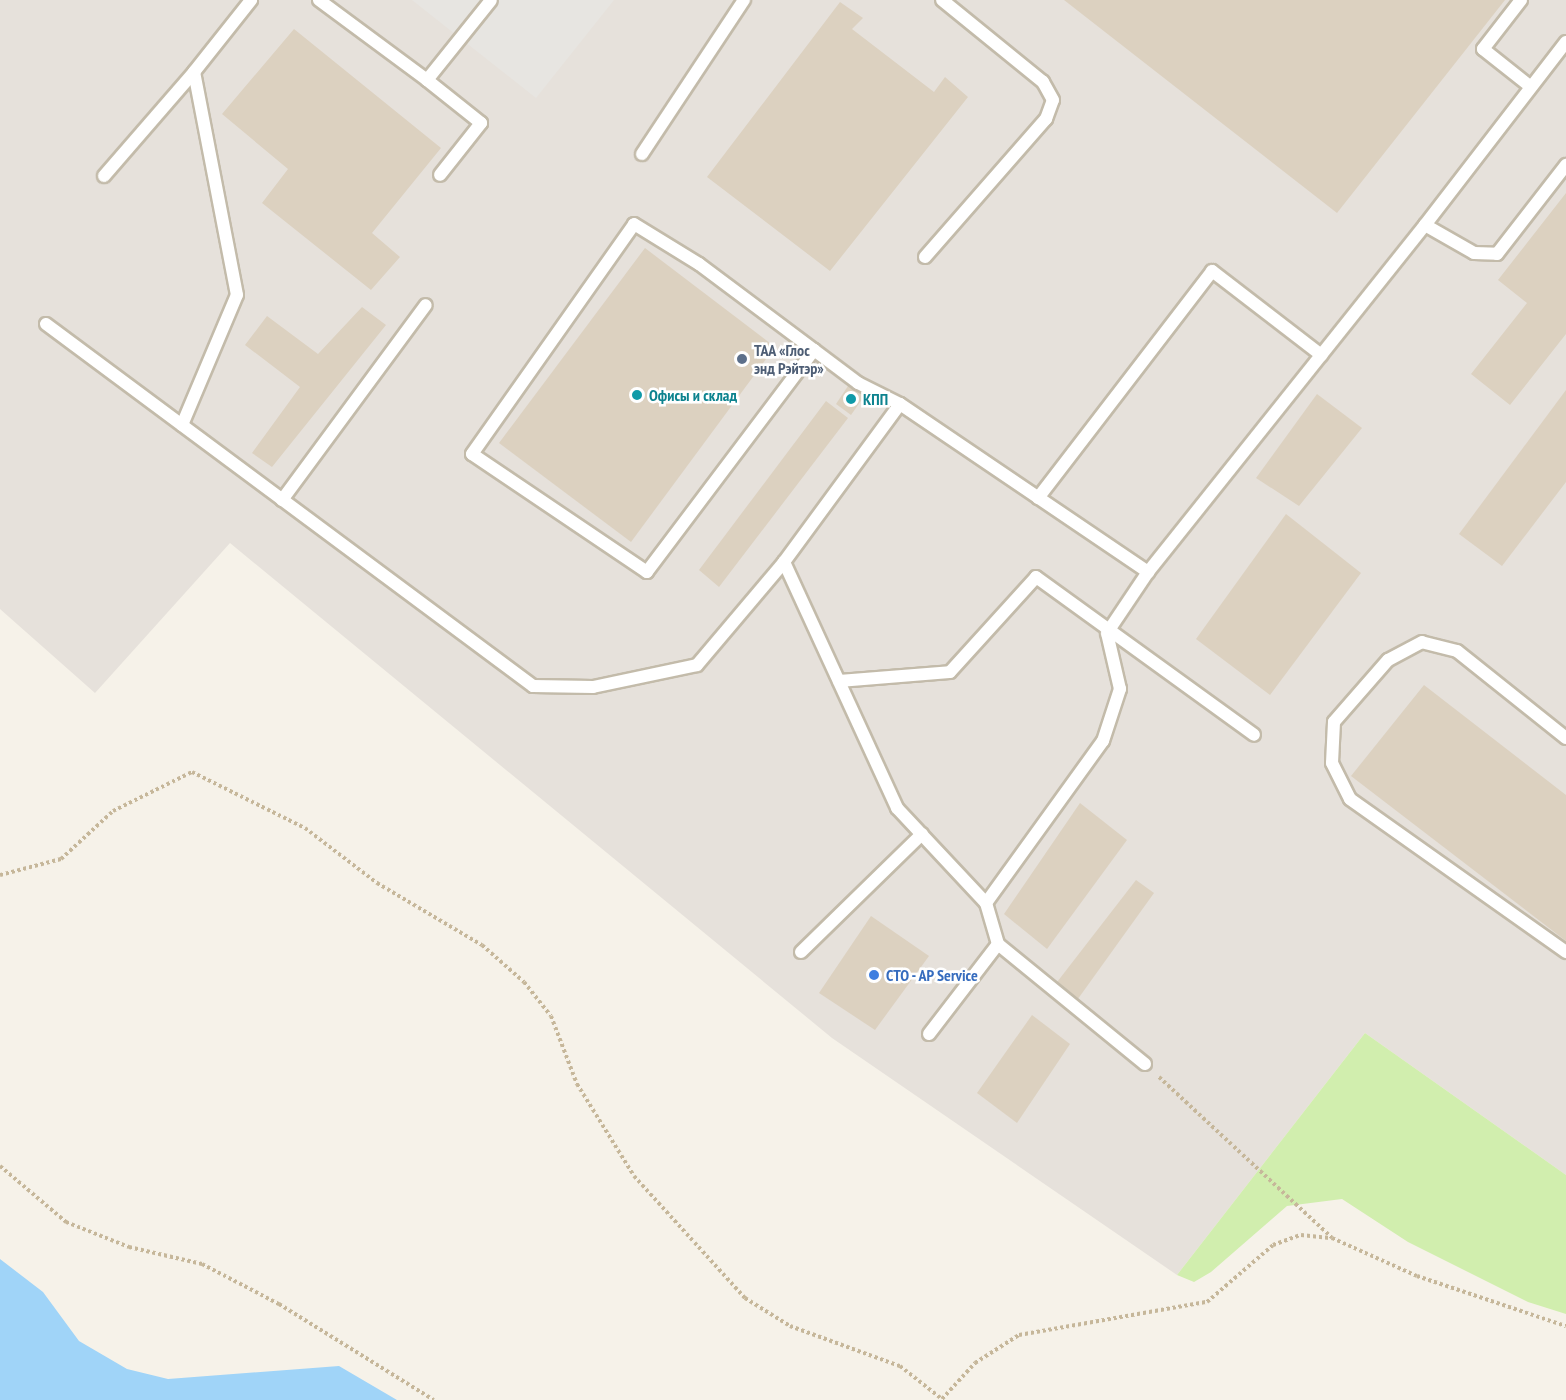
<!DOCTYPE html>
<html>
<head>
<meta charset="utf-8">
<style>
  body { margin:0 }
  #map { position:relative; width:1566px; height:1400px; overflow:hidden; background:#f6f2e9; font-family:"PT Sans Narrow",sans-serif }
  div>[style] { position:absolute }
  .industrial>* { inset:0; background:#e6e1db }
  .green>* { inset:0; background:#d1eeae }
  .parking>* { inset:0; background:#e7e5e1 }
  .water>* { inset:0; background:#a0d4f8 }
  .building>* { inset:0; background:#dcd1c0 }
  .path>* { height:4px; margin-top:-2px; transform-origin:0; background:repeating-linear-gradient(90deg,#c6b79a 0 3px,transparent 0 6px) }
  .roads { filter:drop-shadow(2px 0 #c3bbaa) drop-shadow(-2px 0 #c3bbaa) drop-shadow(0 2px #c3bbaa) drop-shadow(0 -2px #c3bbaa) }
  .service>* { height:12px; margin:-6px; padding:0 6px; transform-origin:6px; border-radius:6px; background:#fff }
  .dots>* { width:16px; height:16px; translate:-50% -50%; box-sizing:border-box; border:3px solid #fff; border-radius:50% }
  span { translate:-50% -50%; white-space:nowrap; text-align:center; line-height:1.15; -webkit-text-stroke:5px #fff; paint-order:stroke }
  .service-label { font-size:16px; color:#4e5e75; font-weight:700 }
  .left { translate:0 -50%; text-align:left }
  .culture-label { font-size:16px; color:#0d838f; font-weight:700 }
  .shop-label { font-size:16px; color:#366cbe; font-weight:700 }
</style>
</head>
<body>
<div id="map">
  <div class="industrial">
    <div style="clip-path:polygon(0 0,1566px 0,1566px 1175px,1365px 1033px,1177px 1275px,832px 1038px,230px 543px,95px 693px,0 609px)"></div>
  </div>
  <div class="green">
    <div style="clip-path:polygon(1365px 1033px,1566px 1175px,1566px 1314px,1528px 1302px,1408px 1242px,1342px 1199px,1287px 1206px,1211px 1272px,1194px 1282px,1177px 1275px)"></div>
  </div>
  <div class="parking">
    <div style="clip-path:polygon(412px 0,614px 0,536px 98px)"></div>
  </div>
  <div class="water">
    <div style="clip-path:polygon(0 1259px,43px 1292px,79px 1341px,127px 1369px,168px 1379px,339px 1366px,397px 1400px,0 1400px)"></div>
  </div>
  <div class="building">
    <div style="clip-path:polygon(1064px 0,1505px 0,1337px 213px)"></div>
    <div style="clip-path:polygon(840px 2px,863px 18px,852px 29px,934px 92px,945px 77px,968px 97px,830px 271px,707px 177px)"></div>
    <div style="clip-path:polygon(294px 29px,441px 148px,372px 233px,400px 257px,371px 290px,262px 203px,288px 169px,222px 114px)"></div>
    <div style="clip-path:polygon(1566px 193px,1566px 334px,1510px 405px,1471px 374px,1527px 303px,1498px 280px)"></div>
    <div style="clip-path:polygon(645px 248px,775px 347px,631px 542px,499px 443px)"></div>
    <div style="clip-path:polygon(362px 307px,386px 325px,272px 467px,252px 453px,300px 387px,245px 345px,267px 316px,318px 354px)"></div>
    <div style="clip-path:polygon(850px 383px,865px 395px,851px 415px,836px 404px)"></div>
    <div style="clip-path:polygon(1566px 390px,1566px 482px,1502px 566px,1459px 534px)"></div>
    <div style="clip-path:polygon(1317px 394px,1362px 428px,1299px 506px,1256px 478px)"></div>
    <div style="clip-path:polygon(826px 401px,848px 418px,719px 587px,699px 570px)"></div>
    <div style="clip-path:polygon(1286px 514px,1361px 573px,1270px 695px,1196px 639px)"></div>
    <div style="clip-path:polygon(1424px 685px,1566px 795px,1566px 941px,1351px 776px)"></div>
    <div style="clip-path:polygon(1080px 803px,1127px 840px,1047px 949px,1004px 914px)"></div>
    <div style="clip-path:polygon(1136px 880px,1154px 893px,1075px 1003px,1054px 986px)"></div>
    <div style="clip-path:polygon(871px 916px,929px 956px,875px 1030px,819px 993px)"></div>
    <div style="clip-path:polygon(1032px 1015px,1070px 1044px,1017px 1123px,977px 1093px)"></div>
  </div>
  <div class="path">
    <div style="left:0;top:875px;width:63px;rotate:-14.7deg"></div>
    <div style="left:61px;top:859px;width:71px;rotate:-42.7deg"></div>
    <div style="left:113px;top:811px;width:88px;rotate:-26.3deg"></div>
    <div style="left:192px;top:772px;width:126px;rotate:26.4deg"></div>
    <div style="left:305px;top:828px;width:91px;rotate:37.4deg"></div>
    <div style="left:377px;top:883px;width:122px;rotate:30.6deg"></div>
    <div style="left:482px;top:945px;width:56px;rotate:41.4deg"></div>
    <div style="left:524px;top:982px;width:43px;rotate:51.5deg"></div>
    <div style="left:551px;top:1016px;width:73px;rotate:69.1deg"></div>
    <div style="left:577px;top:1084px;width:108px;rotate:58.2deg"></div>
    <div style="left:634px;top:1176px;width:165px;rotate:47.7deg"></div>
    <div style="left:745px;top:1298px;width:53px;rotate:31.9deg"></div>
    <div style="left:790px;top:1326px;width:117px;rotate:20deg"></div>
    <div style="left:900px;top:1366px;width:53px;rotate:38.2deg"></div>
    <div style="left:1159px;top:1077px;width:236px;rotate:42.9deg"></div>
    <div style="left:0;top:1166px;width:87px;rotate:40.3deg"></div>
    <div style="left:66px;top:1222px;width:68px;rotate:21.6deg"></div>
    <div style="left:129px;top:1247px;width:75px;rotate:13.1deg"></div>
    <div style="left:202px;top:1264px;width:87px;rotate:27.5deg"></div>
    <div style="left:279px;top:1304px;width:182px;rotate:31.8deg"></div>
    <div style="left:942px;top:1399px;width:49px;rotate:-47.5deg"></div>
    <div style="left:975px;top:1363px;width:52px;rotate:-32.5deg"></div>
    <div style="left:1019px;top:1335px;width:191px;rotate:-10deg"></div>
    <div style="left:1207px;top:1302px;width:87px;rotate:-40.8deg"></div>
    <div style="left:1273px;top:1245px;width:30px;rotate:-20deg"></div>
    <div style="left:1301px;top:1235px;width:31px;rotate:6deg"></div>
    <div style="left:1332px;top:1238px;width:93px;rotate:24.1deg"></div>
    <div style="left:1417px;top:1276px;width:157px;rotate:18.6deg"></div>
  </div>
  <div class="roads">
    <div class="service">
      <div style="left:319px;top:0;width:134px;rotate:36.5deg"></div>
      <div style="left:427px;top:80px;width:102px;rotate:-51.3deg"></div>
      <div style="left:1521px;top:0;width:62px;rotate:127.8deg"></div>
      <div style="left:1483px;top:49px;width:61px;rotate:38.4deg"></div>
      <div style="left:427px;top:80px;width:69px;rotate:38.5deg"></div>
      <div style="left:481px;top:123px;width:66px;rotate:128.3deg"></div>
      <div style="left:642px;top:154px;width:185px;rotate:-56.5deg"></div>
      <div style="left:104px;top:176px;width:138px;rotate:-49.1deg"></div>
      <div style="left:1425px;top:225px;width:231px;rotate:-52.4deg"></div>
      <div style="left:925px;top:257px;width:184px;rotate:-48.8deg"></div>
      <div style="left:1046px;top:119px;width:20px;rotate:-70deg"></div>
      <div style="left:1053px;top:100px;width:21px;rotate:-119deg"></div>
      <div style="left:1043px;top:82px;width:130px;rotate:-140.9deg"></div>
      <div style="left:46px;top:324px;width:607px;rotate:36.62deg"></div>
      <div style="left:533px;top:686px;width:60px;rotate:1deg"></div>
      <div style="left:593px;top:687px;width:106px;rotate:-11.9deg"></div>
      <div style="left:697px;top:665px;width:135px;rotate:-49.8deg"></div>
      <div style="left:784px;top:562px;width:196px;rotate:-53.7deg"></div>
      <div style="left:814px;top:350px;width:278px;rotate:127deg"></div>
      <div style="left:647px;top:572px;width:211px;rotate:-146deg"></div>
      <div style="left:472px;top:454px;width:281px;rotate:-54.8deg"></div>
      <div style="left:634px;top:224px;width:76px;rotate:31.6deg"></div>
      <div style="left:699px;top:264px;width:144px;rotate:36.8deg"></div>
      <div style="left:814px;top:350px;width:55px;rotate:36.9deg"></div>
      <div style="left:858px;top:383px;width:47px;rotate:26.6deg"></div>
      <div style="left:900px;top:404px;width:300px;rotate:34.1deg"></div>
      <div style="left:182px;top:425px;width:141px;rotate:-67.1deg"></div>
      <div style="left:237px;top:295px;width:227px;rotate:-100.9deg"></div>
      <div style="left:194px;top:72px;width:92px;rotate:-51.6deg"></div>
      <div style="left:1038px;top:498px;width:286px;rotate:-52.5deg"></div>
      <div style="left:1212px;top:271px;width:138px;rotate:37.6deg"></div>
      <div style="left:282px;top:500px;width:242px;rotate:-53.6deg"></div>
      <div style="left:784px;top:562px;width:271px;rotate:65.3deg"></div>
      <div style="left:897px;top:808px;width:130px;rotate:46.9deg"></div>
      <div style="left:839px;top:681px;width:111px;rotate:-4.6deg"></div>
      <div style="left:950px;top:672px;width:128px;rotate:-47.8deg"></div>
      <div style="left:1036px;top:577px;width:269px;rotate:35.9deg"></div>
      <div style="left:1566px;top:738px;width:139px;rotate:-141.4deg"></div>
      <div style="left:1457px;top:651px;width:36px;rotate:-166deg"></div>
      <div style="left:1422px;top:642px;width:38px;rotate:152deg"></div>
      <div style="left:1388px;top:660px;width:82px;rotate:131.1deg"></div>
      <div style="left:1334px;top:722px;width:41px;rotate:92.8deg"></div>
      <div style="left:1332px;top:763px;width:40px;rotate:63.4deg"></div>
      <div style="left:1350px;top:799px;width:265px;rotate:35.3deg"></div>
      <div style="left:801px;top:952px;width:169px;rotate:-44.3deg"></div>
      <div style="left:929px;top:1034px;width:113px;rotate:-52.5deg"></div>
      <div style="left:1145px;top:1064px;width:190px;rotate:-140.8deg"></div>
      <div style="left:998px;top:944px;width:43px;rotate:-106.3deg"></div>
      <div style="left:986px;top:903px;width:200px;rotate:-54.2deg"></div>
      <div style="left:1103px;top:741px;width:55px;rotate:-71.9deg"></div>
      <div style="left:1120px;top:689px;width:57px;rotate:-103.1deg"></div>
      <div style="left:1107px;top:633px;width:73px;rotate:-56.1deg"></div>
      <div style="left:1148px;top:572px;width:444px;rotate:-51.4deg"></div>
      <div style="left:1425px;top:225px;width:56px;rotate:29.7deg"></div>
      <div style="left:1474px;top:253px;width:23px;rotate:2deg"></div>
      <div style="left:1497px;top:254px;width:113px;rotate:-52.2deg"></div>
    </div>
  </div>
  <div class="dots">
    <div style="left:742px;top:359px;background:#5c6f8a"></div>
    <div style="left:637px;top:395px;background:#0f9aa8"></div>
    <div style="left:851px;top:399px;background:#0f9aa8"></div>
    <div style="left:874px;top:975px;background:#3f7fe0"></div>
  </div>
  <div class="service-label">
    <span class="left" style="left:754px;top:359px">ТАА «Глос<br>энд Рэйтэр»</span>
  </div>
  <div class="culture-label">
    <span class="left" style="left:649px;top:395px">Офисы и склад</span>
    <span class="left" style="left:863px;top:399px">КПП</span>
  </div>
  <div class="shop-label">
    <span class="left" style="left:886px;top:975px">СТО - AP Service</span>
  </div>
</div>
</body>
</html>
